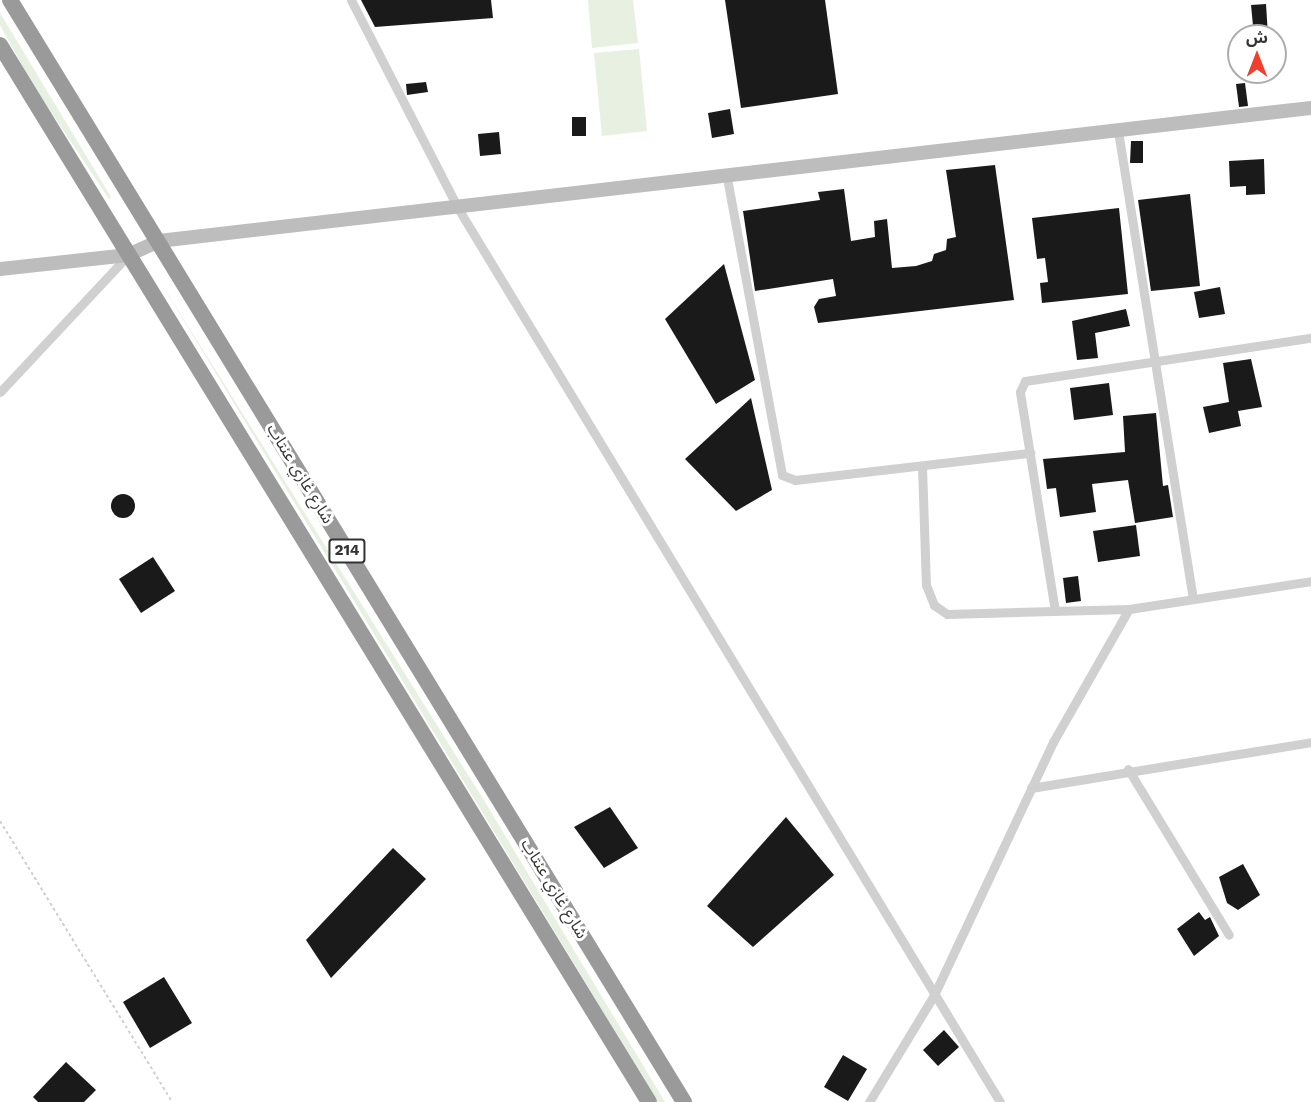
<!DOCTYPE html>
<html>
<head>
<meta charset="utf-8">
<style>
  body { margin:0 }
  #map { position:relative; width:1311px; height:1102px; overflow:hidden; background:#fff; font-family:"Work Sans","Noto Sans Arabic",sans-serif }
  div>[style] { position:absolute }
  .green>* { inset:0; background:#e7f0e1 }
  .building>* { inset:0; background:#1a1a1a }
  .round { border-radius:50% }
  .path>* { height:2px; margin-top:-1px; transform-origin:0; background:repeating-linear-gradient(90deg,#d0d0d0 0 3px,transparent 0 6px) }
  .street>* { height:9px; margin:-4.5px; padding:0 4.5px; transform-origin:4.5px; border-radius:4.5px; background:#d0d0d0 }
  .secondary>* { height:14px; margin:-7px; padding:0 7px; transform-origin:7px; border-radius:7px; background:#bdbdbd }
  .highway>* { height:16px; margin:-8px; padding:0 8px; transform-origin:8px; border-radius:8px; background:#9a9a9a }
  span { translate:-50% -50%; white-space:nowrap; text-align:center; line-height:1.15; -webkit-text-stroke:6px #fff; paint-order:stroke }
  .shield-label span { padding:2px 4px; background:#fff; border:2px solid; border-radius:4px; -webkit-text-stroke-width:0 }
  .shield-label { font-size:15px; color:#333; font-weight:700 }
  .street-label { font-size:16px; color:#333 }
  .north { position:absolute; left:1227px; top:24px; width:60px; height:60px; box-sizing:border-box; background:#fff; border:2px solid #adadad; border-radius:50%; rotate:0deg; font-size:16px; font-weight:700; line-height:24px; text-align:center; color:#333 }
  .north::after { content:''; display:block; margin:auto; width:21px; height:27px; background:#f13f2e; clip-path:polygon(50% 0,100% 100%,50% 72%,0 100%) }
</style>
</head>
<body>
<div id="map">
  <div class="green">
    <div style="clip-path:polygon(588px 0,633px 0,638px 43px,592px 48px)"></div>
    <div style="clip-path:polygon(0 13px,111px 197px,109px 199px,33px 85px,0 25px)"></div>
    <div style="clip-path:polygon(639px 49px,647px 131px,602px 136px,594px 53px)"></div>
    <div style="clip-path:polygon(158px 278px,485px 802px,665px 1102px,658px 1102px)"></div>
  </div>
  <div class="building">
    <div style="clip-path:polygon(361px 0,491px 0,493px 18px,375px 27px)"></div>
    <div style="clip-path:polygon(725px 0,825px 0,838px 94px,741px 108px)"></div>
    <div style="clip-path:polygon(1266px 4px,1268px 36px,1254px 36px,1251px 5px)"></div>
    <div style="clip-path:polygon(426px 82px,428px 92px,407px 95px,406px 84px)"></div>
    <div style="clip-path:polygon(1245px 83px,1248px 106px,1239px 107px,1236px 84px)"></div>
    <div style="clip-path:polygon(730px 109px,734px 134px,712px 138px,708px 113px)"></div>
    <div style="clip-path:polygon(572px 117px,586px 117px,586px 136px,572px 136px)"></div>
    <div style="clip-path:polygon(499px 132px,501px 154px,480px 156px,478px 134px)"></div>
    <div style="clip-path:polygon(1131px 141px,1143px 141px,1143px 163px,1130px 163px)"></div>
    <div style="clip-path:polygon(1264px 159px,1265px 194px,1246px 195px,1246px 186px,1230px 187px,1229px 161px)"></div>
    <div style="clip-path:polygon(995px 165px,1014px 300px,818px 323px,814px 307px,819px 299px,836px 296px,833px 279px,755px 291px,743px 211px,820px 200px,818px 192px,844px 189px,851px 241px,875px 237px,874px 221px,887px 219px,892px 268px,916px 266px,932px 261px,934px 254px,946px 250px,947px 239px,956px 237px,946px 170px)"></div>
    <div style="clip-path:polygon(1190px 194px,1200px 286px,1151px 291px,1138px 200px)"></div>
    <div style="clip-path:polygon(1119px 208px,1128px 294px,1042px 303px,1040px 283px,1048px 282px,1045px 258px,1037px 259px,1032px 218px)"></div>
    <div style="clip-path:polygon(724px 264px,755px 380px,716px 404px,665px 319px)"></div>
    <div style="clip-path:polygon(1220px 287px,1225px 314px,1199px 318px,1194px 292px)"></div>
    <div style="clip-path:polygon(1126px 309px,1130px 326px,1095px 333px,1098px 358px,1077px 360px,1072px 321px)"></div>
    <div style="clip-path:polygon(1251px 359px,1262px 407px,1238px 411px,1241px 426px,1209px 433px,1203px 407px,1229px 402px,1223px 363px)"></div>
    <div style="clip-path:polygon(1109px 383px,1113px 415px,1074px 420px,1070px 388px)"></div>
    <div style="clip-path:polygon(751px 398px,772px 490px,736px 511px,685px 459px)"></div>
    <div style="clip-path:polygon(1156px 413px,1163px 486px,1168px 485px,1173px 517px,1135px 523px,1128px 480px,1092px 484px,1096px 512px,1060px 517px,1056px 488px,1047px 489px,1043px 459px,1125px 452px,1123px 416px)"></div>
    <div class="round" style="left:111px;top:494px;width:24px;height:24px"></div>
    <div style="clip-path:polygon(1136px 525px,1140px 556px,1098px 562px,1093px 531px)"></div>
    <div style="clip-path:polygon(153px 557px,175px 591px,141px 613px,119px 579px)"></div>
    <div style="clip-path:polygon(1078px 576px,1081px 601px,1066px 603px,1063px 578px)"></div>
    <div style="clip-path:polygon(610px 807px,638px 848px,604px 868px,574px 827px)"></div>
    <div style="clip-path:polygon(786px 817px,834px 875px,753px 947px,707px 906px)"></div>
    <div style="clip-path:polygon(393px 848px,426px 879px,331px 978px,306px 940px)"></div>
    <div style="clip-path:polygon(1243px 864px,1260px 895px,1238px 910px,1227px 903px,1219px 877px)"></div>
    <div style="clip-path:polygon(1199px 912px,1205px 920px,1210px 917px,1219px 936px,1194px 956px,1177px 929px)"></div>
    <div style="clip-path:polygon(164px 977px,192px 1023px,150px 1048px,123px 1002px)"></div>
    <div style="clip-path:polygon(944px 1030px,959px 1047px,938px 1066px,923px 1050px)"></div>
    <div style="clip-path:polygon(843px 1055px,867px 1069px,848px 1101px,824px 1087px)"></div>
    <div style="clip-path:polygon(66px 1062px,96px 1090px,84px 1102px,38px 1102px,33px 1097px)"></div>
  </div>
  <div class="path">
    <div style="left:0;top:821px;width:329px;rotate:58.5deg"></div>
  </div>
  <div class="street">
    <div style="left:351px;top:0;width:236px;rotate:62.8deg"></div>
    <div style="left:459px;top:210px;width:1043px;rotate:58.76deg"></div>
    <div style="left:1118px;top:131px;width:474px;rotate:80.9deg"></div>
    <div style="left:727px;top:178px;width:302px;rotate:79.5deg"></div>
    <div style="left:782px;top:475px;width:14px;rotate:21deg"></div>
    <div style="left:795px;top:480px;width:237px;rotate:-6.6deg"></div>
    <div style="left:0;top:392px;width:187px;rotate:-46.9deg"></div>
    <div style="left:922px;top:466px;width:119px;rotate:88.1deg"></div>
    <div style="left:926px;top:585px;width:22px;rotate:68deg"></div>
    <div style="left:934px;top:605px;width:16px;rotate:35deg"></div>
    <div style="left:947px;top:614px;width:182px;rotate:-1.6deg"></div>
    <div style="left:1129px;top:609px;width:184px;rotate:-8.7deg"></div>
    <div style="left:1055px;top:611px;width:222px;rotate:-99.1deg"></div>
    <div style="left:1020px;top:392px;width:12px;rotate:-66deg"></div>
    <div style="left:1025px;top:381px;width:289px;rotate:-8.6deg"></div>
    <div style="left:1128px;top:769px;width:194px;rotate:58.7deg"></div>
    <div style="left:1031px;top:788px;width:284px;rotate:-9.3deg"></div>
    <div style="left:869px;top:1102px;width:125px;rotate:-58.7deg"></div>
    <div style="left:934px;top:995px;width:280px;rotate:-64.8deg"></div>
    <div style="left:1053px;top:742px;width:153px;rotate:-60.3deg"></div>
  </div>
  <div class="secondary">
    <div style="left:0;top:269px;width:129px;rotate:-6.2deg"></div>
    <div style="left:128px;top:255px;width:34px;rotate:-24deg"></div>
    <div style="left:159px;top:241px;width:1160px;rotate:-6.59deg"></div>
  </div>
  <div class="highway">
    <div style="left:10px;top:0;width:1292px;rotate:58.55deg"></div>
    <div style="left:0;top:45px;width:1240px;rotate:58.45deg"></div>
  </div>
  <div class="shield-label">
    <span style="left:347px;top:551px">214</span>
  </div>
  <div class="street-label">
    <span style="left:300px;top:474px;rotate:59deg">شارع غازي عنتاب</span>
    <span style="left:554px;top:889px;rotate:59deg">شارع غازي عنتاب</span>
  </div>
  <div class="north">ش</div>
</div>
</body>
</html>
